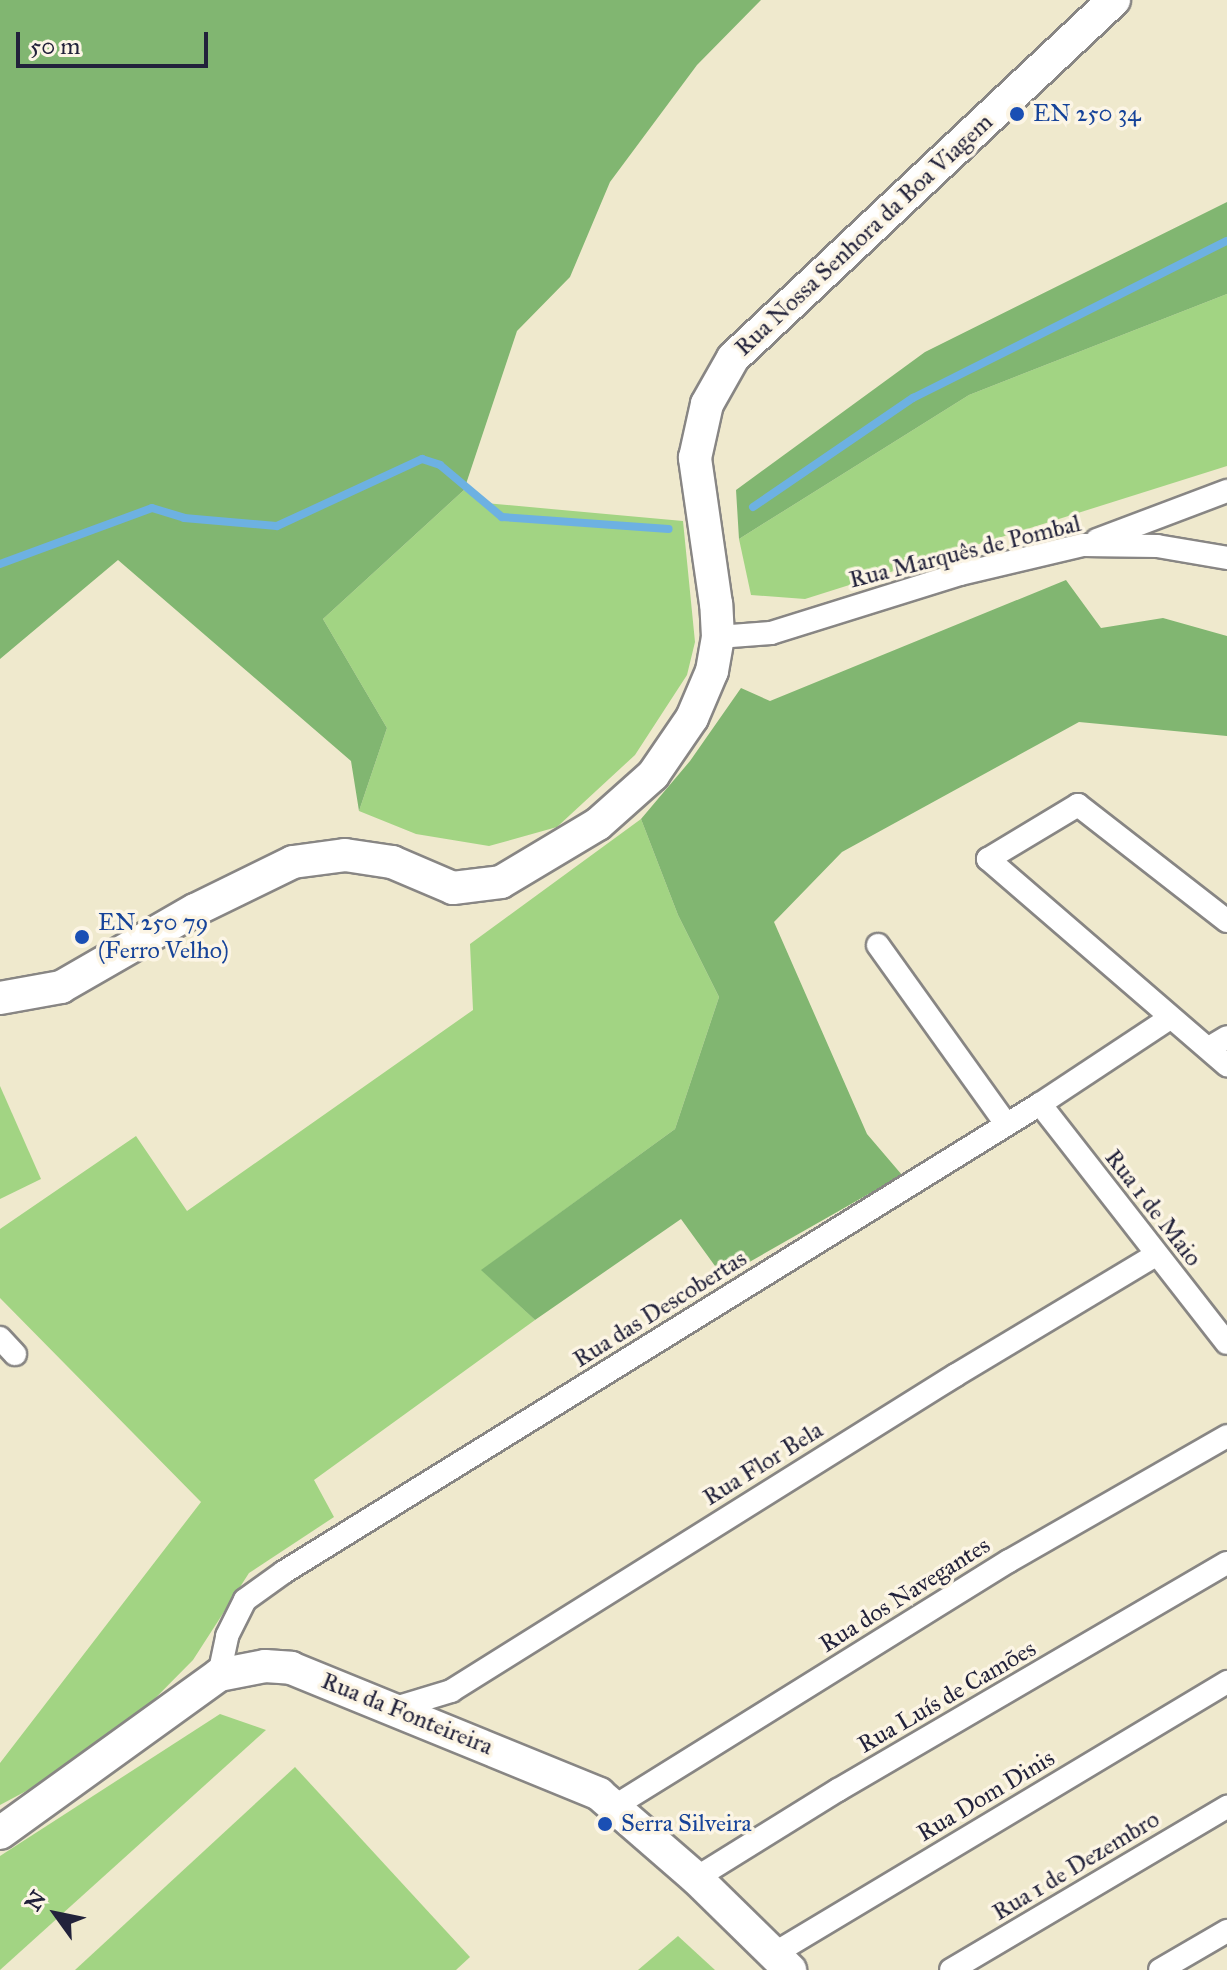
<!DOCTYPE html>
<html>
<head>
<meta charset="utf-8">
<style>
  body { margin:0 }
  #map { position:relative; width:1227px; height:1970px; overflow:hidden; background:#efe9cd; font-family:"IM FELL Great Primer",serif }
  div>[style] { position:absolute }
  .green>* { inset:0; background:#a2d483 }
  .forest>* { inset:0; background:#81b671 }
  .stream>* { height:8px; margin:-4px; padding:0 4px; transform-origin:4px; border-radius:4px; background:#6db1e2 }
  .roads { filter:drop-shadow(2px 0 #888684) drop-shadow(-2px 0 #888684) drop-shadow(0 2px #888684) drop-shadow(0 -2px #888684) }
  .street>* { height:22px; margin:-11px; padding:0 11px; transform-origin:11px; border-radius:11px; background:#fff }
  .secondary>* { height:32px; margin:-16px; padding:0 16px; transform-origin:16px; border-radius:16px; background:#fff }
  .dots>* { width:22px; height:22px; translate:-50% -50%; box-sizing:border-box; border:4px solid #fcf5e5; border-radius:50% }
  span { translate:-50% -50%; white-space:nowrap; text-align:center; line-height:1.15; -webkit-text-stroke:7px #fcf5e5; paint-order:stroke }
  .transit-label { font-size:24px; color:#164399 }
  .left { translate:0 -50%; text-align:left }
  .street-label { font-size:24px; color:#22223b }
  .north { position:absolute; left:16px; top:1874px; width:80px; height:80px; -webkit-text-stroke:6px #fcf5e5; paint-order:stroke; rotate:303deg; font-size:22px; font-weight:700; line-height:32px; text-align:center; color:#22223b }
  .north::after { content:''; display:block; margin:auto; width:28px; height:36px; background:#22223b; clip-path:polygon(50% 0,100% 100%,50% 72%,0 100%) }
  .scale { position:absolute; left:16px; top:32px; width:192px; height:36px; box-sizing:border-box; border:4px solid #22223b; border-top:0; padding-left:10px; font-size:24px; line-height:28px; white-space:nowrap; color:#22223b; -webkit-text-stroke:6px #fcf5e5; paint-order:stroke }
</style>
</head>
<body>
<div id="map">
  <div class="green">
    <div style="clip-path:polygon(1227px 294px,1227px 466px,805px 599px,751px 595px,739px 539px,969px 395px)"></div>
    <div style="clip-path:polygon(464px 490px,485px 503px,683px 521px,695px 642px,687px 675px,635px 755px,557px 827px,489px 846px,416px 834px,359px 811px,387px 728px,323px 619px)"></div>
    <div style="clip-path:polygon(641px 819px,678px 915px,719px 997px,675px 1129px,482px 1270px,535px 1320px,314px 1480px,334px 1517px,249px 1573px,193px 1660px,105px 1749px,0 1805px,0 1763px,201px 1502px,0 1298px,0 1229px,136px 1136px,187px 1211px,473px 1010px,470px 944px)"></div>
    <div style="clip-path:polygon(0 1086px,41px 1179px,0 1199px)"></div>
    <div style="clip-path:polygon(220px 1714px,266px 1730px,0 1970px,0 1856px)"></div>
    <div style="clip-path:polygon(295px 1767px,470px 1957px,456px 1970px,75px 1970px)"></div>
    <div style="clip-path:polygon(678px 1936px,715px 1970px,638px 1970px)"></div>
  </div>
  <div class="forest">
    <div style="clip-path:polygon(0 0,761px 0,697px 65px,610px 182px,570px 277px,517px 331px,464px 490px,323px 619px,387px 728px,359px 811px,351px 761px,118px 560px,0 659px)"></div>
    <div style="clip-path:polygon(1227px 202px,1227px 294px,969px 395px,739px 539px,736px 490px,925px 352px)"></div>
    <div style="clip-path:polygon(1066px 580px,1101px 628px,1163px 618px,1227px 636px,1227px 736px,1079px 722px,842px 852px,774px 922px,867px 1134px,902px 1175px,723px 1277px,681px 1219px,535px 1320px,481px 1270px,675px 1129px,719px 997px,678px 915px,641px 819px,690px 761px,741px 688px,770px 701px)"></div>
  </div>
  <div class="stream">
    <div style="left:753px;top:507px;width:194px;rotate:-34.3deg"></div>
    <div style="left:913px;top:398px;width:351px;rotate:-26.6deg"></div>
    <div style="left:0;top:564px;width:162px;rotate:-20.2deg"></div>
    <div style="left:152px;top:508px;width:34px;rotate:17deg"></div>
    <div style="left:184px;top:518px;width:93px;rotate:4.9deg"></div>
    <div style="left:277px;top:526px;width:160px;rotate:-24.8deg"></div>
    <div style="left:422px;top:459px;width:19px;rotate:18deg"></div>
    <div style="left:440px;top:465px;width:81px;rotate:40deg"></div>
    <div style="left:502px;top:517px;width:167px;rotate:4.1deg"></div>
  </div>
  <div class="roads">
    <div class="street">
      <div style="left:1097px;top:540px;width:139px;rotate:-20.7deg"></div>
      <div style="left:718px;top:637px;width:53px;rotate:-4.3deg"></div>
      <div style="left:771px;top:633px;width:198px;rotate:-17.3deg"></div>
      <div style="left:960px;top:574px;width:126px;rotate:-13.3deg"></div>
      <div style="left:1083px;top:545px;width:74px;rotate:0.8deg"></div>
      <div style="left:1157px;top:546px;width:71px;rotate:9.7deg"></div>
      <div style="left:1227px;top:921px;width:189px;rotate:-142.1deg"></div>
      <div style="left:1078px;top:805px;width:105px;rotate:149deg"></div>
      <div style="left:988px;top:859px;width:316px;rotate:40.8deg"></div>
      <div style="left:878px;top:945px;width:220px;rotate:54.4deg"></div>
      <div style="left:1209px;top:1048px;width:21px;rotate:-31deg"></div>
      <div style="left:1040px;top:1104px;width:303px;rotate:52deg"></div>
      <div style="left:0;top:1338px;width:22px;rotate:47deg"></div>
      <div style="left:219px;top:1675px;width:40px;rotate:-78deg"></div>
      <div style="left:227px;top:1636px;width:40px;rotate:-63.4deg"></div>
      <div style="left:245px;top:1600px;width:48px;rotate:-35.7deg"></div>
      <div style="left:284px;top:1572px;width:889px;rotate:-31.76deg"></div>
      <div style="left:1040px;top:1104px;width:156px;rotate:-33.5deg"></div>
      <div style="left:395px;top:1708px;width:59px;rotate:-16.9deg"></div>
      <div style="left:451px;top:1691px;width:596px;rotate:-32.04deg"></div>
      <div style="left:956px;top:1375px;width:233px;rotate:-31deg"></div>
      <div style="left:615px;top:1806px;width:464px;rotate:-31.9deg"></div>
      <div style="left:1009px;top:1561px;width:251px;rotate:-29.8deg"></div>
      <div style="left:696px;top:1878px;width:167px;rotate:-31.8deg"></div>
      <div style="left:838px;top:1790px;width:450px;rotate:-30.3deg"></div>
      <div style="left:772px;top:1955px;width:531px;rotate:-30.96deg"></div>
      <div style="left:951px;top:1970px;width:321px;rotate:-30.6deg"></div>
      <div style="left:1160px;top:1970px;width:78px;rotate:-30.2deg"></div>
    </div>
    <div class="secondary">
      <div style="left:0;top:998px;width:62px;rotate:-10.2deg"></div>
      <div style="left:61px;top:987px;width:155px;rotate:-29.9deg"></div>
      <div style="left:195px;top:910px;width:109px;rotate:-26.1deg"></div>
      <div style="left:293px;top:862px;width:52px;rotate:-7.7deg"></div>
      <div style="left:345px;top:855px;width:48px;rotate:8.5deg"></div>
      <div style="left:392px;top:862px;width:66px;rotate:23.1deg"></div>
      <div style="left:453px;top:888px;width:48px;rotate:-7.1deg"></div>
      <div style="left:501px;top:882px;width:113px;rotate:-30.9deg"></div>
      <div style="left:598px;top:824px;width:74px;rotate:-41.7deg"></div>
      <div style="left:653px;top:775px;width:69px;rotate:-55.6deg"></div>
      <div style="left:692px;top:718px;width:51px;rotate:-66.9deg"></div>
      <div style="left:712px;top:671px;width:35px;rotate:-80deg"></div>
      <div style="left:718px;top:637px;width:33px;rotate:-93deg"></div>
      <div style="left:716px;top:604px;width:148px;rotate:-98.2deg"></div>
      <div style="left:695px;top:458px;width:55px;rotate:-77.5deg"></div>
      <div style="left:707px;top:404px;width:53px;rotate:-60.5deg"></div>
      <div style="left:733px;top:358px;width:523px;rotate:-43.22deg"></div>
      <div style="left:0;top:1833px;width:270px;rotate:-35.8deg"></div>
      <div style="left:219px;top:1675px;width:47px;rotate:-11.1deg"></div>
      <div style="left:265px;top:1666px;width:26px;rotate:4deg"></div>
      <div style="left:291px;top:1668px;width:333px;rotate:22.2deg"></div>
      <div style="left:599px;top:1794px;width:128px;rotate:40.9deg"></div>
      <div style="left:696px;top:1878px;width:132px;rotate:44.4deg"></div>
    </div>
  </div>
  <div class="dots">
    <div style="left:1017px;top:114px;background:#1a4fb4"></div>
    <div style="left:82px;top:937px;background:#1a4fb4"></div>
    <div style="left:605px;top:1824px;background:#1a4fb4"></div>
  </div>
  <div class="transit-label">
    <span class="left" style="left:1033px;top:114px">EN 250 34</span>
    <span class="left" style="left:98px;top:937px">EN 250 79<br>(Ferro Velho)</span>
    <span class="left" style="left:621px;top:1824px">Serra Silveira</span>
  </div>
  <div class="street-label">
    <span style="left:864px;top:235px;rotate:-43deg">Rua Nossa Senhora da Boa Viagem</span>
    <span style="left:965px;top:552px;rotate:-14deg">Rua Marquês de Pombal</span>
    <span style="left:1153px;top:1208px;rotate:52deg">Rua 1 de Maio</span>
    <span style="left:660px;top:1309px;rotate:-32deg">Rua das Descobertas</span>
    <span style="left:763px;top:1464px;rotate:-32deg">Rua Flor Bela</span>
    <span style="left:905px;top:1595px;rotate:-32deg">Rua dos Navegantes</span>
    <span style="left:947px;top:1697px;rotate:-30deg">Rua Luís de Camões</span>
    <span style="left:407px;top:1714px;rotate:22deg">Rua da Fonteireira</span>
    <span style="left:986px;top:1796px;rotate:-31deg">Rua Dom Dinis</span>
    <span style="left:1076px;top:1866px;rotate:-31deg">Rua 1 de Dezembro</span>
  </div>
  <div class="north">N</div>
  <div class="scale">50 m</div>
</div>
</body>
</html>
